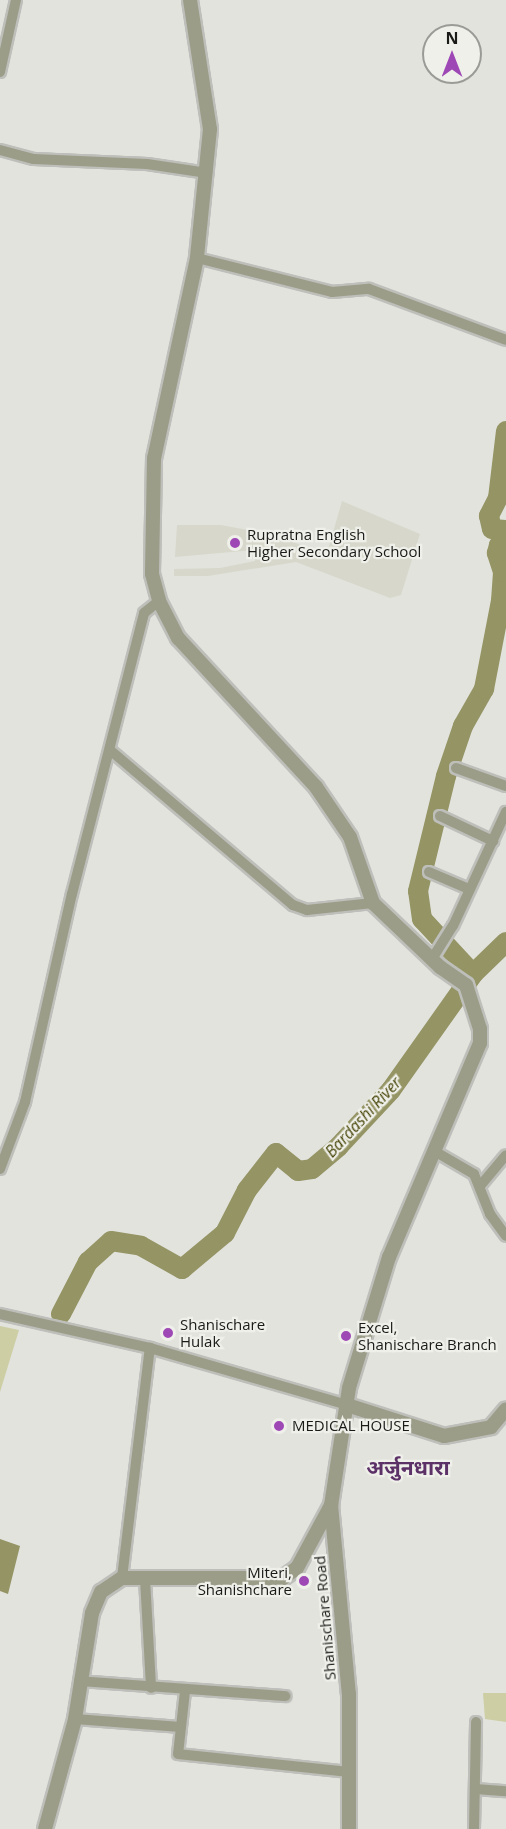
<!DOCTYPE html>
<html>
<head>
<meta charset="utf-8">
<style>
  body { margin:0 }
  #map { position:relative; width:506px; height:1829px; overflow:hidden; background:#e2e3dd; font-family:"Open Sans","Noto Sans Devanagari",sans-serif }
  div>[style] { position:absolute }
  .built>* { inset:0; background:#d7d8cb }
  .green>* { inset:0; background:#cdcea4 }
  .water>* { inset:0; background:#949464 }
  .river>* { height:20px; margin:-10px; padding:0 10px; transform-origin:10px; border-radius:10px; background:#949464 }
  .roads { filter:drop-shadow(2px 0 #bebfba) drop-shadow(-2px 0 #bebfba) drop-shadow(0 2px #bebfba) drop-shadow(0 -2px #bebfba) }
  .minor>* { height:10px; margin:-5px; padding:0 5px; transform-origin:5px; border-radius:5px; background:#9c9d88 }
  .tertiary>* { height:14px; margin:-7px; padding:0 7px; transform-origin:7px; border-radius:7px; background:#9c9d88 }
  .dots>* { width:16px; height:16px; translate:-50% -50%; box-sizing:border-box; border:3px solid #f0f0eb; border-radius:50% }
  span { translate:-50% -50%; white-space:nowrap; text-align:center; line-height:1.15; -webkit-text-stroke:4.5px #f0f0eb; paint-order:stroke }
  .poi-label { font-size:15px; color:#1a1a18 }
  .left { translate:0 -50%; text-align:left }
  .right { translate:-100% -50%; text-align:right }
  .street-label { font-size:15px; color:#1a1a18 }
  .water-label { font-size:16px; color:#474609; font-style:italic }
  .district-label { font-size:21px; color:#5b3167; font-weight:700 }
  .north { position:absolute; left:422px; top:24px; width:60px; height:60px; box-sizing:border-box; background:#f0f0eb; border:2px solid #9a9a97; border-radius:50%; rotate:0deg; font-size:16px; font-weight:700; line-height:24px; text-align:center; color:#1a1a18 }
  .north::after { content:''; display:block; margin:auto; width:21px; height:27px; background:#9e48b5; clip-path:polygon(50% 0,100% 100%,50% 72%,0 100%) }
</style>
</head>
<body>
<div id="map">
  <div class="built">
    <div style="clip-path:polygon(342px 501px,420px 534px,401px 595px,390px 598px,296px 562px,208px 576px,174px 576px,174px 569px,220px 568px,255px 561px,254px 550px,175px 557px,177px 525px,221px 525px,275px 535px,316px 551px,328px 550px)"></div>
  </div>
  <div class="green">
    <div style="clip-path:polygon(0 1326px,19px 1330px,0 1392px)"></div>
    <div style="clip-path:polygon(483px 1693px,506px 1693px,506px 1722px,485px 1719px)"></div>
  </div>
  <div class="water">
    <div style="clip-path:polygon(0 1539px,20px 1546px,8px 1594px,0 1591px)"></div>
  </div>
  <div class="river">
    <div style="left:506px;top:431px;width:67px;rotate:96.8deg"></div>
    <div style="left:498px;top:498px;width:20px;rotate:117deg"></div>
    <div style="left:489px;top:516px;width:13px;rotate:77deg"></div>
    <div style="left:492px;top:529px;width:14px;rotate:4deg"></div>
    <div style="left:473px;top:974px;width:75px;rotate:-132.8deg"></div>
    <div style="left:422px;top:919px;width:28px;rotate:-98deg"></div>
    <div style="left:418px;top:891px;width:118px;rotate:-76.3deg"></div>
    <div style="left:446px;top:776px;width:53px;rotate:-71.2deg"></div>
    <div style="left:463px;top:726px;width:43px;rotate:-60.4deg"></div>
    <div style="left:484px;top:689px;width:90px;rotate:-79.1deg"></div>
    <div style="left:501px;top:601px;width:29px;rotate:-86deg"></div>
    <div style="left:503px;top:572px;width:20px;rotate:-108deg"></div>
    <div style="left:497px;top:553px;width:8px;rotate:-76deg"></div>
    <div style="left:499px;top:545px;width:7px;rotate:-8deg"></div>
    <div style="left:61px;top:1314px;width:59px;rotate:-62.6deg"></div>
    <div style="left:88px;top:1262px;width:31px;rotate:-42deg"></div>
    <div style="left:111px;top:1241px;width:30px;rotate:9deg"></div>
    <div style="left:141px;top:1246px;width:47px;rotate:29.3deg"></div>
    <div style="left:182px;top:1269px;width:56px;rotate:-39.9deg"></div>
    <div style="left:225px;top:1233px;width:48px;rotate:-62.9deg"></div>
    <div style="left:247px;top:1190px;width:47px;rotate:-51.9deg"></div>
    <div style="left:276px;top:1153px;width:28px;rotate:39deg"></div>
    <div style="left:298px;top:1171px;width:14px;rotate:-8deg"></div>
    <div style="left:312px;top:1169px;width:35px;rotate:-40deg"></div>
    <div style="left:339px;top:1146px;width:76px;rotate:-47.1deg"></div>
    <div style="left:391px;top:1090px;width:142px;rotate:-54.7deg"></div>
    <div style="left:473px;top:974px;width:46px;rotate:-44.1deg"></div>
  </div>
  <div class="roads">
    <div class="minor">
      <div style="left:0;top:72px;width:74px;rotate:-77.5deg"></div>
      <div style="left:0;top:150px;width:35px;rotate:15deg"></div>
      <div style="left:34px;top:159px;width:113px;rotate:2.5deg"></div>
      <div style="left:147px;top:164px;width:61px;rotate:8.5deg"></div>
      <div style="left:197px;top:258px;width:139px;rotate:14.1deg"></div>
      <div style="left:332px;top:292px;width:37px;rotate:-5deg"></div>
      <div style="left:369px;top:289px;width:146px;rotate:20.4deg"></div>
      <div style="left:110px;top:750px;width:240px;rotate:40.3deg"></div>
      <div style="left:293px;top:905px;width:15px;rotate:20deg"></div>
      <div style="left:307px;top:910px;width:66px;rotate:-6.1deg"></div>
      <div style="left:456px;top:768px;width:53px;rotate:19.8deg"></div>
      <div style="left:440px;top:816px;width:59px;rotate:25.3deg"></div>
      <div style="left:429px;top:872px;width:43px;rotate:23deg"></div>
      <div style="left:432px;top:959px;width:39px;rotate:-58deg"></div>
      <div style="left:453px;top:926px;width:126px;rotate:-65.1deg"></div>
      <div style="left:436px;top:1152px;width:44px;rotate:30.1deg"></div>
      <div style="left:474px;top:1174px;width:43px;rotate:68.2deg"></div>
      <div style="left:490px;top:1214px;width:27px;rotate:54deg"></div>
      <div style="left:0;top:1169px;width:72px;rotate:-69.5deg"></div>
      <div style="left:25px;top:1102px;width:213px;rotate:-77.3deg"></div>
      <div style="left:72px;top:894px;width:290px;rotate:-75.6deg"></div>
      <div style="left:144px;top:613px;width:19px;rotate:-39deg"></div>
      <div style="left:480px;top:1186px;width:40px;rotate:-50deg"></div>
      <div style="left:0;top:1314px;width:154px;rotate:12.8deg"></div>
      <div style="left:150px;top:1348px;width:205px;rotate:16.1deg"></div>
      <div style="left:122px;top:1578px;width:232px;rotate:-83.1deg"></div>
      <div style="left:145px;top:1579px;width:109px;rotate:86.8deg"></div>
      <div style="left:79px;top:1681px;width:207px;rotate:4.2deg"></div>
      <div style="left:185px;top:1691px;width:63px;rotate:96.3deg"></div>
      <div style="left:178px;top:1754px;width:172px;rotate:6deg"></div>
      <div style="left:75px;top:1719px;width:106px;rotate:4.3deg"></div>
      <div style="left:475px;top:1789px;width:31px;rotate:4deg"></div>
      <div style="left:474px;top:1829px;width:107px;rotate:-88.9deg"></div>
    </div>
    <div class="tertiary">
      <div style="left:190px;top:0;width:131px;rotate:81.2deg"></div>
      <div style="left:210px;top:129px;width:130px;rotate:95.8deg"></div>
      <div style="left:197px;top:258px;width:205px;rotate:102.1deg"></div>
      <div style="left:154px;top:458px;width:116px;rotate:91deg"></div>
      <div style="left:152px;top:574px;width:28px;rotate:75deg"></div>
      <div style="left:159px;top:601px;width:42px;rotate:62.8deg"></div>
      <div style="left:178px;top:638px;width:203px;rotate:47.2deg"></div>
      <div style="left:316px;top:787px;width:60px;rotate:55.8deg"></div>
      <div style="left:350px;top:837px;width:70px;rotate:70.8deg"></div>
      <div style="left:373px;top:903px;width:93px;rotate:43.7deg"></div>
      <div style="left:440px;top:967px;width:32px;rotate:35deg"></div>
      <div style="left:466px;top:985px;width:46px;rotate:72.3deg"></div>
      <div style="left:480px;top:1029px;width:14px;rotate:90deg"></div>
      <div style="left:480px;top:1043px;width:233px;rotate:113deg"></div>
      <div style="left:389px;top:1257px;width:137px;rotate:107deg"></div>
      <div style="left:349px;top:1388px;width:118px;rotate:98.7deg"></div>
      <div style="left:331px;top:1505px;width:190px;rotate:84.6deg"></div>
      <div style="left:349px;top:1694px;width:135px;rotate:90deg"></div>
      <div style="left:347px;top:1405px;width:102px;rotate:17.7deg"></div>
      <div style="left:444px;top:1436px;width:48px;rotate:-10.8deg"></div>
      <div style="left:491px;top:1427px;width:23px;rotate:-50deg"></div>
      <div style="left:45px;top:1829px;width:114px;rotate:-74.7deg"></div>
      <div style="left:75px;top:1719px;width:107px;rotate:-80.9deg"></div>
      <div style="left:92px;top:1613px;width:23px;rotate:-67deg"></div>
      <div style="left:101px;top:1592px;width:25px;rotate:-34deg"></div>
      <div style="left:122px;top:1578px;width:161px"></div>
      <div style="left:283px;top:1578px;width:17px;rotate:-36deg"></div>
      <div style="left:297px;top:1568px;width:72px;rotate:-61.6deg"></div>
    </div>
  </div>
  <div class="dots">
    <div style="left:235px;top:543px;background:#9e48b5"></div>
    <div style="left:168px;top:1333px;background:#9e48b5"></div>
    <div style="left:346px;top:1336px;background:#9e48b5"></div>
    <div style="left:279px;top:1426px;background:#9e48b5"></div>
    <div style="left:304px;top:1581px;background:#9e48b5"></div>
  </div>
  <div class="poi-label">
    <span class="left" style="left:247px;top:543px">Rupratna English<br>Higher Secondary School</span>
    <span class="left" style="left:180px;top:1333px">Shanischare<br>Hulak</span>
    <span class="left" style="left:358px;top:1336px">Excel,<br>Shanischare Branch</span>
    <span class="left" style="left:292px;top:1426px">MEDICAL HOUSE</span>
    <span class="right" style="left:292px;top:1581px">Miteri,<br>Shanishchare</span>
  </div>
  <div class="street-label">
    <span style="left:325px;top:1618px;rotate:-95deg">Shanischare Road</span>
  </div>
  <div class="water-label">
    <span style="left:363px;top:1117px;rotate:-47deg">Bardashi River</span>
  </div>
  <div class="district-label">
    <span style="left:408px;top:1467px">अर्जुनधारा</span>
  </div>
  <div class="north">N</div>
</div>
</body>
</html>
